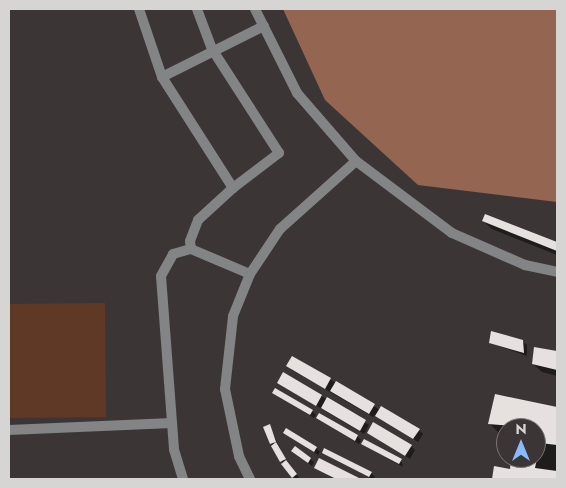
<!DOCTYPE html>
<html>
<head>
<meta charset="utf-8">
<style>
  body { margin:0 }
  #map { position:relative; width:566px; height:488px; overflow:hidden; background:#3b3635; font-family:Jost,sans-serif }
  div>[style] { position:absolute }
  .green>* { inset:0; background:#603926 }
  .forest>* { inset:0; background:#946652 }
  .shadow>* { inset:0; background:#0007 }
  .building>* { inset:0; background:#e6e1df }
  .service>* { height:10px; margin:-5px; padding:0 5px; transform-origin:5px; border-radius:5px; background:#828485 }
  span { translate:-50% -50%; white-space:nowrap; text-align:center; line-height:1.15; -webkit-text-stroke:5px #3b3635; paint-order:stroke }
  .frame { position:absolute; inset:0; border:10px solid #d7d5d3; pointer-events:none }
  .north { position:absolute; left:496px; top:418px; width:50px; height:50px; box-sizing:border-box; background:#3b3635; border:1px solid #797674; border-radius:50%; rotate:0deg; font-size:14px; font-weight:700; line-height:20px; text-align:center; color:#d7d5d3 }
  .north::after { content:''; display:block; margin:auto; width:18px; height:22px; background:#89bafc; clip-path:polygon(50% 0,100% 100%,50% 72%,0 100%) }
</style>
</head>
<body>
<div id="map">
  <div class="green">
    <div style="clip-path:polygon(105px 303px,106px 417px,9px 418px,9px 304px)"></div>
  </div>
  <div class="forest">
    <div style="clip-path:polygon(283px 9px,557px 9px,557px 202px,418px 185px,325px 100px)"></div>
  </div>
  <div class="shadow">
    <div style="clip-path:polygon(485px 216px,557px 244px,557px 255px,492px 229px,483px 221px)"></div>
    <div style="clip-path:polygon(522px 341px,527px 345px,527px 356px,490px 343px)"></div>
    <div style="clip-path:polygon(535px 348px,557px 353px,557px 376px,542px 372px,533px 364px)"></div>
    <div style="clip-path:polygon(293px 357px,380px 410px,419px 430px,423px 434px,418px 442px,375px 415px,373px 417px,292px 370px,288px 366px)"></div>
    <div style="clip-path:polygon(278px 383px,321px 396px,369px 425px,364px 434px)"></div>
    <div style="clip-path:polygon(273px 393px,312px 411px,316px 415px,314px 418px)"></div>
    <div style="clip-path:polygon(532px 405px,557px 408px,557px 479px,494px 479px,495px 468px,511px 470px,513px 458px,536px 458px,536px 428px,506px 428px,506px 440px,490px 424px)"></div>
    <div style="clip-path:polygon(317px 418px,357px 436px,361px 440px,359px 444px)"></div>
    <div style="clip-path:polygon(269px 426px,288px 464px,300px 479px,295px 479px,283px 464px,271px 443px)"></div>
    <div style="clip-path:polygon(284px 432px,316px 448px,320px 452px,318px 455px)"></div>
    <div style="clip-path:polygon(368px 433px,411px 446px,415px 450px,410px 459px)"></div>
    <div style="clip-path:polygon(363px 444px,401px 460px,403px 467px,367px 447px)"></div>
    <div style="clip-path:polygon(293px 451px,310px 459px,314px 462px,312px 466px)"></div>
    <div style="clip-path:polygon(323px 453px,371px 473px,375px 477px,372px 479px)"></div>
    <div style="clip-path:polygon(320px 460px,359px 479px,334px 479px,315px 468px)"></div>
  </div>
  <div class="building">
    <div style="clip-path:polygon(485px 214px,557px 242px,557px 251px,482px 221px)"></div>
    <div style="clip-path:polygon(491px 331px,523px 340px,524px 353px,489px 343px)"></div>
    <div style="clip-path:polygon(534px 347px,557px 351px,557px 370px,532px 364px)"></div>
    <div style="clip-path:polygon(292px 356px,331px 378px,325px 389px,286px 366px)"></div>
    <div style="clip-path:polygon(283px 372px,322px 395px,316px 406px,277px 383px)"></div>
    <div style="clip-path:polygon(336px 381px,375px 404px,369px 414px,330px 391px)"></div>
    <div style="clip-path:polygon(275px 388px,313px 410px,310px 415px,272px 393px)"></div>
    <div style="clip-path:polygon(495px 394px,557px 407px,557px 445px,540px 443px,535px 468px,557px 471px,557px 479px,492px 479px,494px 466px,510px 469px,511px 458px,536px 458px,536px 428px,488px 424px)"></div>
    <div style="clip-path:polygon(327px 397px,366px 420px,360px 431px,321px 408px)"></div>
    <div style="clip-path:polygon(381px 406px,420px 429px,413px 439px,375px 416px)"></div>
    <div style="clip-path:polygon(319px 413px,358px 435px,355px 441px,316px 418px)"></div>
    <div style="clip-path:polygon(373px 422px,412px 445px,405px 456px,367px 433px)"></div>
    <div style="clip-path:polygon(270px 424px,276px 442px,270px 444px,263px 427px)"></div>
    <div style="clip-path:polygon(286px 428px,317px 447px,314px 452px,283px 433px)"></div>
    <div style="clip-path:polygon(364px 439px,402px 459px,399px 464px,361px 444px)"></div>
    <div style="clip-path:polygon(276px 442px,286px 459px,280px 462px,271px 446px)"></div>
    <div style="clip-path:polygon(295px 446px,311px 458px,308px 463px,291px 451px)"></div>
    <div style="clip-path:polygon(324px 448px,372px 472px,369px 477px,322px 453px)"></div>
    <div style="clip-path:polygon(319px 458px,361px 479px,336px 479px,314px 468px)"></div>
    <div style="clip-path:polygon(286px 460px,297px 474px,292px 478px,281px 464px)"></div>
  </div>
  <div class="service">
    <div style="left:139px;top:9px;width:72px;rotate:71.3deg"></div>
    <div style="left:162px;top:77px;width:132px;rotate:57.4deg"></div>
    <div style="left:233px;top:188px;width:58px;rotate:-37.3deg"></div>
    <div style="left:279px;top:153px;width:124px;rotate:-122.8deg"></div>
    <div style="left:212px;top:49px;width:43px;rotate:-110.6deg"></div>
    <div style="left:255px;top:9px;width:94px;rotate:63.4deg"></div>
    <div style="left:297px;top:93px;width:90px;rotate:49.1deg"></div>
    <div style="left:356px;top:161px;width:120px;rotate:36.9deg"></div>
    <div style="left:452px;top:233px;width:80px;rotate:23.7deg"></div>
    <div style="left:525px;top:265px;width:33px;rotate:12deg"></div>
    <div style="left:162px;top:77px;width:114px;rotate:-26.6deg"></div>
    <div style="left:191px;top:249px;width:8px;rotate:-97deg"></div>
    <div style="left:190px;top:241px;width:22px;rotate:-69deg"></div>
    <div style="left:198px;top:220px;width:47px;rotate:-42.4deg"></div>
    <div style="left:9px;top:430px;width:163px;rotate:-2.5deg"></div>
    <div style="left:183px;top:479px;width:31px;rotate:-107deg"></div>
    <div style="left:174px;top:449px;width:173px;rotate:-94.3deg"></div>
    <div style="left:161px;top:276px;width:25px;rotate:-61deg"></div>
    <div style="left:173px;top:254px;width:19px;rotate:-16deg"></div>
    <div style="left:191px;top:249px;width:64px;rotate:23deg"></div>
    <div style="left:250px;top:479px;width:25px;rotate:-116deg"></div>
    <div style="left:239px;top:456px;width:68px;rotate:-101.8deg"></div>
    <div style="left:225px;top:389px;width:73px;rotate:-83.7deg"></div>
    <div style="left:233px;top:316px;width:45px;rotate:-68deg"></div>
    <div style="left:250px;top:274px;width:54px;rotate:-56.3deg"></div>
    <div style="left:280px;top:229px;width:102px;rotate:-41.8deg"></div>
  </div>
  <div class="frame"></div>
  <div class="north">N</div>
</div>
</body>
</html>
